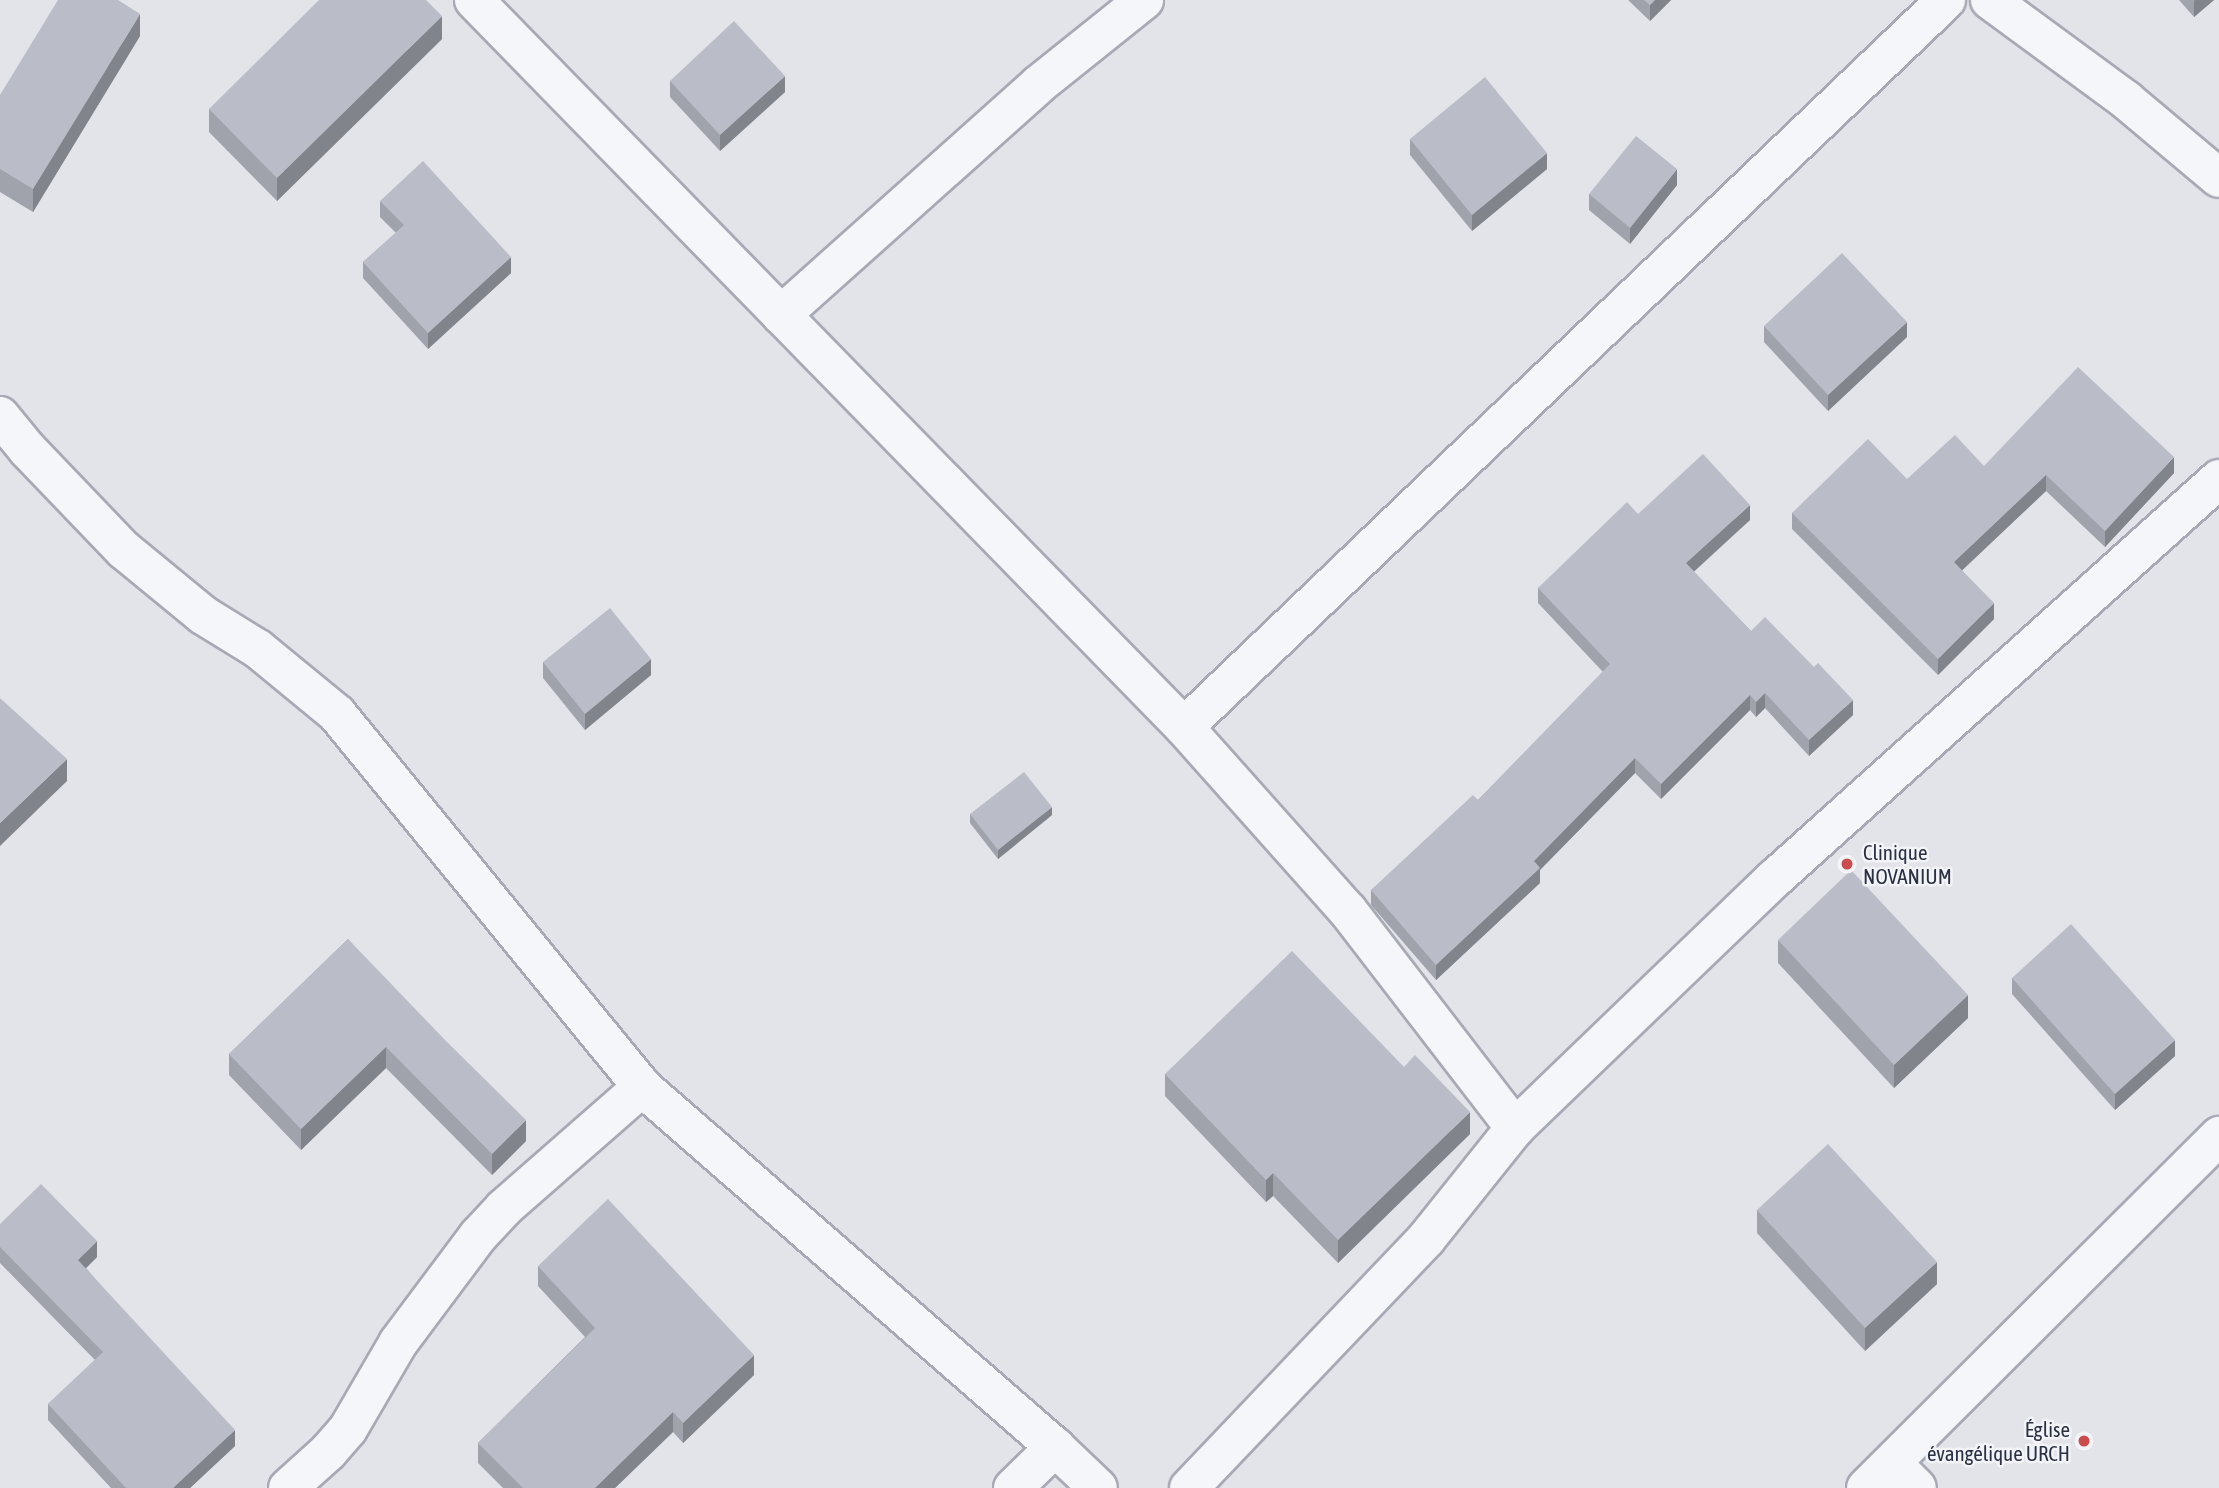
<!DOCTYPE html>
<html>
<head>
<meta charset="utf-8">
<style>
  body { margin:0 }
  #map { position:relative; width:2219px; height:1488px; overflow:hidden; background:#e2e4ea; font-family:"Asap Condensed",sans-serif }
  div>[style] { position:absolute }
  .roads { filter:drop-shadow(2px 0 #a7aab4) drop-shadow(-2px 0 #a7aab4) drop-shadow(0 2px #a7aab4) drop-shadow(0 -2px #a7aab4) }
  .street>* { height:38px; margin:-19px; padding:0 19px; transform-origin:19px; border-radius:19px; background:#f5f6f9 }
  .wall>* { inset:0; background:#a0a3ab }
  .shaded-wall>* { inset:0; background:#82848b }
  .building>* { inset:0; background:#babdc7 }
  .dots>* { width:19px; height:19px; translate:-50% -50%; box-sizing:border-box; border:4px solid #f2f4f8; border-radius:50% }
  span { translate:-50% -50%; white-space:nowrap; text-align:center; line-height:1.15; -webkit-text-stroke:5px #f2f4f8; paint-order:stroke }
  .poi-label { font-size:21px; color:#2b3042 }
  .left { translate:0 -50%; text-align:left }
  .right { translate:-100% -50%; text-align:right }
</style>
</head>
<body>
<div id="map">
  <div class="roads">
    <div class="street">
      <div style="left:474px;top:0;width:1016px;rotate:45.68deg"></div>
      <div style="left:1184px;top:727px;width:246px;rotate:48.3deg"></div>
      <div style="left:1348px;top:911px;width:274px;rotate:52.4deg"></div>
      <div style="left:1990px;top:0;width:169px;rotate:36.3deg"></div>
      <div style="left:2126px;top:100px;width:121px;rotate:40deg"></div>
      <div style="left:781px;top:315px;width:345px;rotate:-41.8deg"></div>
      <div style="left:1038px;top:85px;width:136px;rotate:-38.7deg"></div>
      <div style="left:0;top:416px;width:43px;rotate:50.7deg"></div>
      <div style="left:27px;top:449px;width:140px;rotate:46.2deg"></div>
      <div style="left:124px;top:550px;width:102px;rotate:39.4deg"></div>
      <div style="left:203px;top:615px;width:65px;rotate:31.7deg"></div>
      <div style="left:258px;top:649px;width:102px;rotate:39.4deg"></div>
      <div style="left:337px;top:714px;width:482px;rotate:50.7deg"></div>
      <div style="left:642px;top:1087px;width:548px;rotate:41.08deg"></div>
      <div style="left:1055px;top:1447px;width:59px;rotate:43.6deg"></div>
      <div style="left:1184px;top:727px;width:1053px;rotate:-43.65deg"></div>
      <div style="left:1892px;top:1463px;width:35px;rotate:45deg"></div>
      <div style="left:288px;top:1488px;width:54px;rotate:-42deg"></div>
      <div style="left:328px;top:1452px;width:30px;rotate:-49deg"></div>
      <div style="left:348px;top:1429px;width:99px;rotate:-59.8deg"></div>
      <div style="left:398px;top:1343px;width:134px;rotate:-53.2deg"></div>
      <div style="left:478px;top:1236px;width:38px;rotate:-47deg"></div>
      <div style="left:504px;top:1208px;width:184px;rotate:-41.2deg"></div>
      <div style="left:1013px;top:1488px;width:59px;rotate:-44.3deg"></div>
      <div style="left:1189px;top:1488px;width:344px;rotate:-46.4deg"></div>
      <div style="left:1426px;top:1239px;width:142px;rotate:-51.3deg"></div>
      <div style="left:1515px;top:1128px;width:361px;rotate:-43.9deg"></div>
      <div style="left:1775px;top:878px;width:597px;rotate:-41.94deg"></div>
      <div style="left:1866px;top:1488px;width:499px;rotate:-44.9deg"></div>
    </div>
  </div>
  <div class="wall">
    <div style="clip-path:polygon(1628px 0,1671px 0,1650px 21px)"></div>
    <div style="clip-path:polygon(2179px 0,2214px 0,2194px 17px)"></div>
    <div style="clip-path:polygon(140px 36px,33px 212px,0 192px,0 95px)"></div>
    <div style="clip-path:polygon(442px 39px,277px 201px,209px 132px,209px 109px)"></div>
    <div style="clip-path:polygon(670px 81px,785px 92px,720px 151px,670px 97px)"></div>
    <div style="clip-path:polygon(1410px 139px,1547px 169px,1472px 231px,1410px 155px)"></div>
    <div style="clip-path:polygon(1677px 185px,1630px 244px,1589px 210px,1589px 194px)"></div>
    <div style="clip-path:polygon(380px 201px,511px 273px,428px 349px,363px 278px,363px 262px,396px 233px,380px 217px)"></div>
    <div style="clip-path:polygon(1764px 326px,1907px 337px,1828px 411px,1764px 342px)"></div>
    <div style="clip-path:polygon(1984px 466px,2174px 473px,2105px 547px,2046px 491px,1962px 570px,1994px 619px,1938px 675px,1792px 529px,1792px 513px,1907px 479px)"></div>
    <div style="clip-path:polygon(1638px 514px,1750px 520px,1693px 571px,1751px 631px,1853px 715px,1809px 756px,1765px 708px,1756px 717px,1750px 710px,1661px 799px,1635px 773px,1540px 870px,1540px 883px,1436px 980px,1371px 905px,1371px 890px,1478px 800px,1603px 672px,1538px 603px,1538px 588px)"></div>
    <div style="clip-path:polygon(543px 662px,651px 675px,585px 730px,543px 678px)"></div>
    <div style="clip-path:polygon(970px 814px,1052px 815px,998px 859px,970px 823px)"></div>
    <div style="clip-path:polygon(348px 939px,526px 1141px,492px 1175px,386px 1068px,301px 1150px,229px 1075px,229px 1054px)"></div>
    <div style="clip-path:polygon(1778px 940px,1968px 1018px,1894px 1088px,1778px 963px)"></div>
    <div style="clip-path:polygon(2012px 978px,2175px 1056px,2115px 1110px,2012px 994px)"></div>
    <div style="clip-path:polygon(1165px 1074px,1470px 1134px,1338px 1263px,1273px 1196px,1266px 1202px,1165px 1096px)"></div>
    <div style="clip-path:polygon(1757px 1210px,1937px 1284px,1865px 1351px,1757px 1233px)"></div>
    <div style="clip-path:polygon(0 1224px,97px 1257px,86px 1268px,235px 1446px,190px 1488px,111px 1488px,48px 1420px,48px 1404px,95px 1360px,0 1263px)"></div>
    <div style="clip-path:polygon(538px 1266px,754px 1375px,683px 1443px,673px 1432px,615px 1488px,503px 1488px,478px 1463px,478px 1443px,585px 1337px,538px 1286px)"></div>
  </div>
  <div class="shaded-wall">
    <div style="clip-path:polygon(1655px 0,1671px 0,1650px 21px,1650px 5px)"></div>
    <div style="clip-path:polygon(2195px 0,2214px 0,2194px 17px,2194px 1px)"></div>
    <div style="clip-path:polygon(140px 14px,140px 36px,33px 212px,33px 189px)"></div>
    <div style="clip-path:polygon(442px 16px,442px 39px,277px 201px,277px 178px)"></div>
    <div style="clip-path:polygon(785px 76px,785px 92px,720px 151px,720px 135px)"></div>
    <div style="clip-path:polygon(1547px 153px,1547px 169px,1472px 231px,1472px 215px)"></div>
    <div style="clip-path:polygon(1677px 169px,1677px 185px,1630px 244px,1630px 228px)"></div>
    <div style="clip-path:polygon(511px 257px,511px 273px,428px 349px,428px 333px)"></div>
    <div style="clip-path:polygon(1907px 322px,1907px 337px,1828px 411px,1828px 395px)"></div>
    <div style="clip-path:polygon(2174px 457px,2174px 473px,2105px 547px,2105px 531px)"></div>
    <div style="clip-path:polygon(2046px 475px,2046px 491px,1954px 578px,1954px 562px)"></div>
    <div style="clip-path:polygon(1750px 505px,1750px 520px,1686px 579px,1686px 563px)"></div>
    <div style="clip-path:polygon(1994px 603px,1994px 619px,1938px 675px,1938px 659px)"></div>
    <div style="clip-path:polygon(651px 659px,651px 675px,585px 730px,585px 714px)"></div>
    <div style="clip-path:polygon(1765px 693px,1765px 708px,1756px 717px,1756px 702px)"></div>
    <div style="clip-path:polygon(1750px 695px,1750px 710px,1661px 799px,1661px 784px)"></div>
    <div style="clip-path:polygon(1853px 700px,1853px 715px,1809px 756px,1809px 740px)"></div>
    <div style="clip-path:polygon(1635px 758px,1635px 773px,1540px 870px,1540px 883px,1436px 980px,1436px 965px,1534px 861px)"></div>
    <div style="clip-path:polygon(67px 759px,67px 781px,0 846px,0 823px)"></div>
    <div style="clip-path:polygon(1052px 807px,1052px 815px,998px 859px,998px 850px)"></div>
    <div style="clip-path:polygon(1968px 995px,1968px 1018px,1894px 1088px,1894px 1065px)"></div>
    <div style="clip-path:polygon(2175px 1040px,2175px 1056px,2115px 1110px,2115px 1094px)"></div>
    <div style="clip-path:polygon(386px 1047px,386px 1068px,301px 1150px,301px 1129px)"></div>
    <div style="clip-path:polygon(1470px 1112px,1470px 1134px,1338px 1263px,1338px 1240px)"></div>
    <div style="clip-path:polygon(526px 1120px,526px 1141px,492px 1175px,492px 1154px)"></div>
    <div style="clip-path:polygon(1273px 1173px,1273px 1196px,1266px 1202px,1266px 1180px)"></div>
    <div style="clip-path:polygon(97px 1241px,97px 1257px,78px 1276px,78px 1260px)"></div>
    <div style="clip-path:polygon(1937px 1262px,1937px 1284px,1865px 1351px,1865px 1328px)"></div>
    <div style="clip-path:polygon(754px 1355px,754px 1375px,683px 1443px,683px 1423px)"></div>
    <div style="clip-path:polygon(673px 1412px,673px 1432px,615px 1488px,595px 1488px)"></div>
    <div style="clip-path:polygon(235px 1430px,235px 1446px,190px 1488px,173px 1488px)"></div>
  </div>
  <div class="building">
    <div style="clip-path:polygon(58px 0,118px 0,140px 14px,33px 189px,0 169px,0 95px)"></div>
    <div style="clip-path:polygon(319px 0,426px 0,442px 16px,277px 178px,209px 109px)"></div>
    <div style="clip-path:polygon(1644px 0,1655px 0,1650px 5px)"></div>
    <div style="clip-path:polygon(734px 21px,785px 76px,720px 135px,670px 81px)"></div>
    <div style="clip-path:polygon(1485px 77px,1547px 153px,1472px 215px,1410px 139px)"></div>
    <div style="clip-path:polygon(1636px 136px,1677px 169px,1630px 228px,1589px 194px)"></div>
    <div style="clip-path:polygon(423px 161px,511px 257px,428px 333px,363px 262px,404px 225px,380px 201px)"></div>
    <div style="clip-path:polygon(1842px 253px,1907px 322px,1828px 395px,1764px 326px)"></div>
    <div style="clip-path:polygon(2078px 367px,2174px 457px,2105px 531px,2046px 475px,1954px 562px,1994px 603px,1938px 659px,1792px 513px,1868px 439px,1907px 479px,1955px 435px,1984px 466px)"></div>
    <div style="clip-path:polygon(1703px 454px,1750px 505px,1686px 563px,1751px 631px,1765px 617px,1814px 667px,1818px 663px,1853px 700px,1809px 740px,1765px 693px,1756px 702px,1750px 695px,1661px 784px,1635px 758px,1534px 861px,1540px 868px,1436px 965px,1371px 890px,1473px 795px,1478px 800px,1610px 664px,1538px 588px,1627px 502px,1638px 514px)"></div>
    <div style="clip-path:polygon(610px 608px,651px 659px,585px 714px,543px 662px)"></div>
    <div style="clip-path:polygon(0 698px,67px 759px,0 823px)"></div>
    <div style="clip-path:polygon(1024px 772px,1052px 807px,998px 850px,970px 814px)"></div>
    <div style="clip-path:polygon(1851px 870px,1968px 995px,1894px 1065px,1778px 940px)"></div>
    <div style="clip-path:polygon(2071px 924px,2175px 1040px,2115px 1094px,2012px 978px)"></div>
    <div style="clip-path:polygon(348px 939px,446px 1041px,526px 1120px,492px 1154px,386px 1047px,301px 1129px,229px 1054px)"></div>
    <div style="clip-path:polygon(1292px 951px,1404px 1067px,1415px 1055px,1470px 1112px,1338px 1240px,1273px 1173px,1266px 1180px,1165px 1074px)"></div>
    <div style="clip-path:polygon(1828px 1144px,1937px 1262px,1865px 1328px,1757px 1210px)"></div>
    <div style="clip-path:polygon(41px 1184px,97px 1241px,78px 1260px,235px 1430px,173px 1488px,126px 1488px,48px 1404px,103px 1352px,0 1247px,0 1224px)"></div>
    <div style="clip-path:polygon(608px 1199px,754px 1355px,683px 1423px,673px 1412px,595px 1488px,523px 1488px,478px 1443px,595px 1328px,538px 1266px)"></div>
  </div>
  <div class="dots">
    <div style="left:1847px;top:864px;background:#cc4b4c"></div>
    <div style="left:2084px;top:1441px;background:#cc4b4c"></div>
  </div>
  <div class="poi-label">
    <span class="left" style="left:1863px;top:864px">Clinique<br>NOVANIUM</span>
    <span class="right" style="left:2070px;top:1441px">Église<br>évangélique URCH</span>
  </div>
</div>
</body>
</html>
